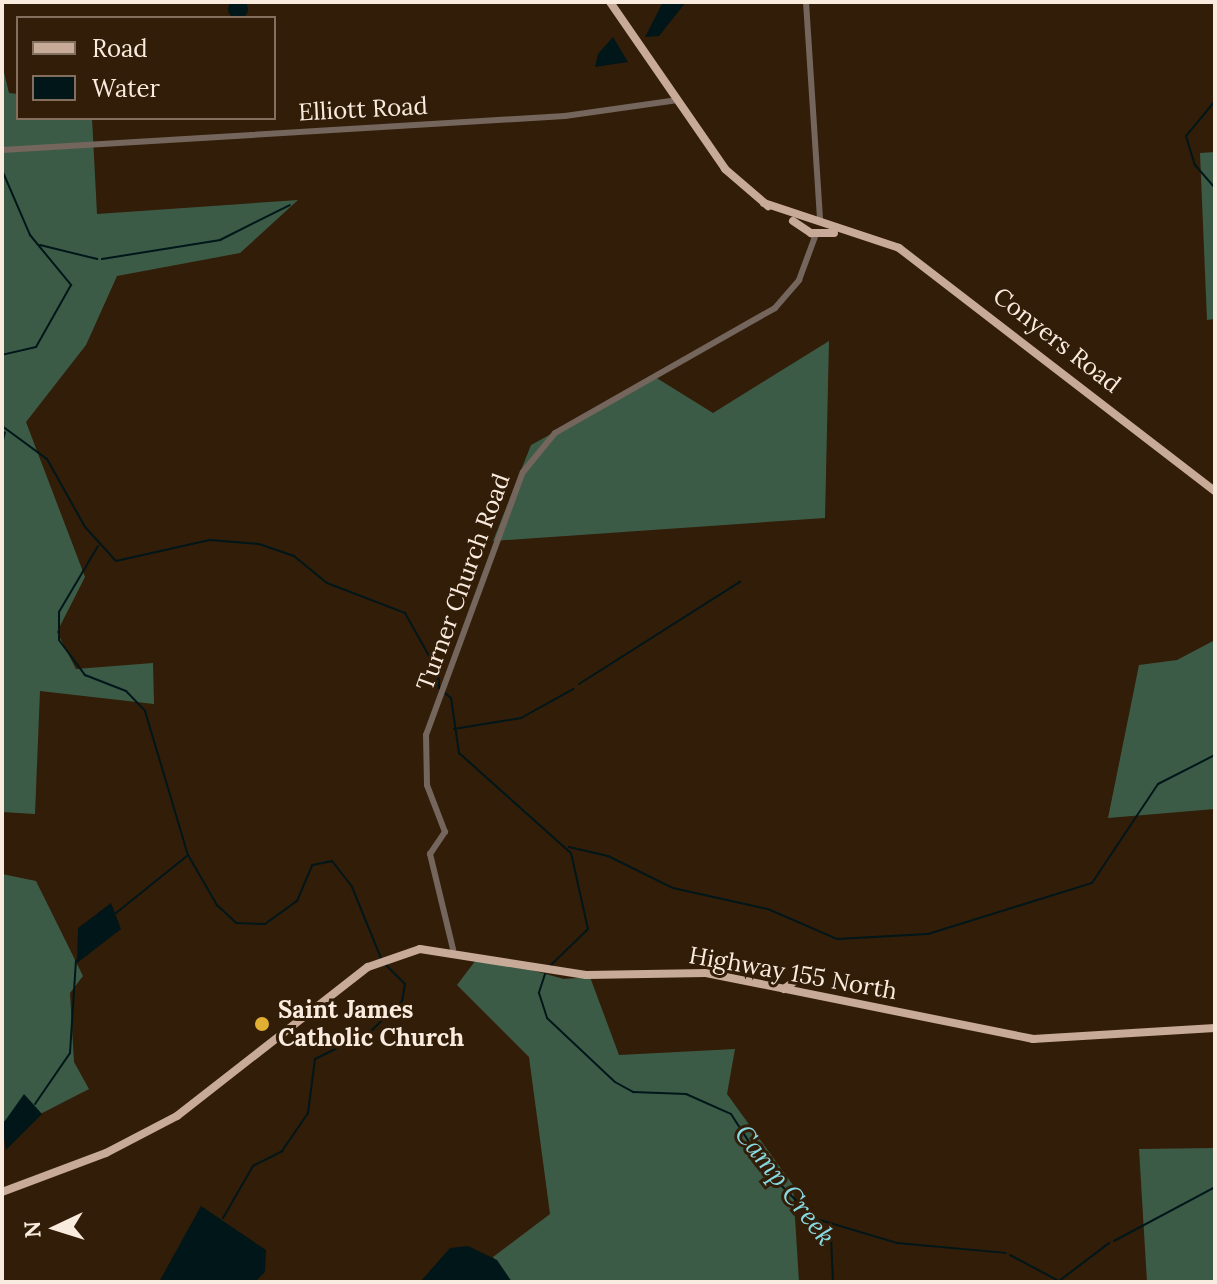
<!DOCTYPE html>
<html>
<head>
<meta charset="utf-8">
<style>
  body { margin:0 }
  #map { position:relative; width:1217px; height:1284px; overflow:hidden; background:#321d08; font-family:Lora,serif }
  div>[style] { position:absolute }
  .forest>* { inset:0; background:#3c5b47 }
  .water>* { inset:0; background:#011619 }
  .round { border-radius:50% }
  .stream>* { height:2px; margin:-1px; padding:0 1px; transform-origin:1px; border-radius:1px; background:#011619 }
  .minor>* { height:6px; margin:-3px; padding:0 3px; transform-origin:3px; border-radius:3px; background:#74665d }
  .major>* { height:8px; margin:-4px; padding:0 4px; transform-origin:4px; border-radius:4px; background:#c7aa98 }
  .dots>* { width:22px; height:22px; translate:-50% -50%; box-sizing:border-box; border:4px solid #321d08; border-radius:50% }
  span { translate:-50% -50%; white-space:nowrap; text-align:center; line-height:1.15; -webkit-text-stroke:6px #321d08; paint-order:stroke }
  .street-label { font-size:24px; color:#faebdf }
  .poi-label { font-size:24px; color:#faebdf; font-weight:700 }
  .left { translate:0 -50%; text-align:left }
  .water-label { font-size:26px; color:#88d9e2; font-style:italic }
  .frame { position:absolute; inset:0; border:4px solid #faebdf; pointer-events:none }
  .legend { position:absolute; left:16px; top:16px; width:260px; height:104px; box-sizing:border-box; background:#321d08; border:2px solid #826f5e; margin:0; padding:10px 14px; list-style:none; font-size:24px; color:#faebdf }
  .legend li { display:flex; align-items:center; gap:16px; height:40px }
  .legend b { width:40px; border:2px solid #826f5e }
  .north { position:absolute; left:16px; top:1188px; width:80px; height:80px; -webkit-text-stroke:6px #321d08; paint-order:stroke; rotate:266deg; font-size:22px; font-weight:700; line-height:32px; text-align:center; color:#faebdf }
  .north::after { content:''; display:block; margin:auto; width:28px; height:36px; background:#faebdf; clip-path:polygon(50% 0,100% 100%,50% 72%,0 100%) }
</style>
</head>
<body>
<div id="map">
  <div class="forest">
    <div style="clip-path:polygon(2px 64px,9px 93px,18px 94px,18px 118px,92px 118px,97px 214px,298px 200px,240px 253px,117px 276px,86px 345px,26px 422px,85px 577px,57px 632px,76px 669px,153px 663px,154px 704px,40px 691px,35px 814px,2px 812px)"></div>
    <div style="clip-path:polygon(1215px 152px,1215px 319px,1207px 320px,1200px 153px)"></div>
    <div style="clip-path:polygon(829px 341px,825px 518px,493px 541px,531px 445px,655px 377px,713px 413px)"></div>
    <div style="clip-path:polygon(1215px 640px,1215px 809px,1108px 818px,1139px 665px,1177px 660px)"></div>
    <div style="clip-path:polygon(2px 874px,36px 881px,83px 976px,70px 993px,74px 1062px,89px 1089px,11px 1129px,2px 1118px)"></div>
    <div style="clip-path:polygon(479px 956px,564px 979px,590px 977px,619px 1055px,735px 1049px,727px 1094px,793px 1185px,799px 1282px,509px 1282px,493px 1257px,550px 1214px,529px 1057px,457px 985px)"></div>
    <div style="clip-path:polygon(1215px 1148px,1215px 1282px,1147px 1282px,1139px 1149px)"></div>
  </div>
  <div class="water">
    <div class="round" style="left:228px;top:-1px;width:20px;height:20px"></div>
    <div style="clip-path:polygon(663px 2px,686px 2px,659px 36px,645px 37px)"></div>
    <div style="clip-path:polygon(613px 37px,628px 62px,595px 67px,598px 54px)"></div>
    <div style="clip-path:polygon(111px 903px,121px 929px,77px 963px,78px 928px)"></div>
    <div style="clip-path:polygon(24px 1094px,42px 1114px,6px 1150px,2px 1125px)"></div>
    <div style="clip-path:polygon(201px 1206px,266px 1250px,265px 1272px,255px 1282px,159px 1282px)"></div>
    <div style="clip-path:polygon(468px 1246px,497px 1260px,512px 1282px,420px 1282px,450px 1248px)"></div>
  </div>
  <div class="stream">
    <div style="left:1215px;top:101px;width:45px;rotate:129.6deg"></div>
    <div style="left:1186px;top:136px;width:30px;rotate:73deg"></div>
    <div style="left:1195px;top:165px;width:30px;rotate:49deg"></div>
    <div style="left:2px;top:170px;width:71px;rotate:66.7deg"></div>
    <div style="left:30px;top:235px;width:65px;rotate:50.6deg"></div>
    <div style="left:71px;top:285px;width:71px;rotate:119.4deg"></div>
    <div style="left:36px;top:347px;width:35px;rotate:167deg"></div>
    <div style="left:40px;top:245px;width:59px;rotate:13.8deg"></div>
    <div style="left:102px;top:259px;width:120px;rotate:-9.1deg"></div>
    <div style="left:220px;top:240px;width:78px;rotate:-26.6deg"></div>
    <div style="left:2px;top:426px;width:56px;rotate:36.3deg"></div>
    <div style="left:47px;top:459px;width:78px;rotate:60.8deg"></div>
    <div style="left:85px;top:527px;width:46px;rotate:47.6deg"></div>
    <div style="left:116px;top:561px;width:96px;rotate:-12.6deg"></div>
    <div style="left:210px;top:540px;width:49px;rotate:4.7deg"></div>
    <div style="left:259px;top:544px;width:37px;rotate:19deg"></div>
    <div style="left:294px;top:556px;width:43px;rotate:39.3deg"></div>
    <div style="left:327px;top:583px;width:84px;rotate:21deg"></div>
    <div style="left:405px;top:613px;width:68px;rotate:60.8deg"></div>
    <div style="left:438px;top:672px;width:16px;rotate:86deg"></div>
    <div style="left:439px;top:688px;width:16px;rotate:40deg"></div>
    <div style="left:451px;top:698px;width:56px;rotate:81.7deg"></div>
    <div style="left:459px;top:753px;width:150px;rotate:41.8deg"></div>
    <div style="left:571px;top:853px;width:78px;rotate:77.4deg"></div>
    <div style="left:588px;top:929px;width:53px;rotate:135.8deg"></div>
    <div style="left:2px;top:444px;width:12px;rotate:-76deg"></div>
    <div style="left:98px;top:546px;width:77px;rotate:120.6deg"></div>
    <div style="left:59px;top:612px;width:28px;rotate:90deg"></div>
    <div style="left:59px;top:640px;width:44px;rotate:53.4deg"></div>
    <div style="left:85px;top:675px;width:44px;rotate:21.3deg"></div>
    <div style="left:126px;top:691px;width:28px;rotate:46deg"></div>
    <div style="left:145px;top:711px;width:150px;rotate:73.4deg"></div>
    <div style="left:188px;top:855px;width:58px;rotate:59.9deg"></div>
    <div style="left:217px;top:905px;width:26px;rotate:43deg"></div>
    <div style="left:236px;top:923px;width:29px;rotate:2deg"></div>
    <div style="left:265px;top:924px;width:39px;rotate:-36deg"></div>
    <div style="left:297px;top:901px;width:39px;rotate:-67deg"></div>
    <div style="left:312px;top:865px;width:20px;rotate:-11deg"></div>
    <div style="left:332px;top:861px;width:33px;rotate:52deg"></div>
    <div style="left:352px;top:887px;width:77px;rotate:67.8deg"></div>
    <div style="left:579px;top:684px;width:191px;rotate:-32.4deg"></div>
    <div style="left:454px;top:729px;width:68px;rotate:-9.3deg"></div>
    <div style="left:521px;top:718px;width:60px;rotate:-29.1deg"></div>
    <div style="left:569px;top:847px;width:40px;rotate:13deg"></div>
    <div style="left:608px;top:856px;width:72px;rotate:26.2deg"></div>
    <div style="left:673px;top:888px;width:97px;rotate:12.5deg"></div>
    <div style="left:768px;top:909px;width:75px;rotate:23.5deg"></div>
    <div style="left:837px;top:939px;width:91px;rotate:-3.1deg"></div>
    <div style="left:928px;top:934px;width:172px;rotate:-17.3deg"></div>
    <div style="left:1092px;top:883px;width:119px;rotate:-56.3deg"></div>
    <div style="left:1158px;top:784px;width:64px;rotate:-27deg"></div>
    <div style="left:116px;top:913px;width:91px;rotate:-38.8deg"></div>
    <div style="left:545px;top:974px;width:20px;rotate:108deg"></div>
    <div style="left:539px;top:993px;width:26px;rotate:72deg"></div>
    <div style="left:547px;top:1018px;width:93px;rotate:43.3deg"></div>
    <div style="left:615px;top:1082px;width:21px;rotate:29deg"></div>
    <div style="left:633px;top:1092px;width:53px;rotate:2.2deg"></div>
    <div style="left:686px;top:1094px;width:49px;rotate:24deg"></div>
    <div style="left:731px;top:1114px;width:70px;rotate:57.2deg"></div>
    <div style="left:769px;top:1173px;width:88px;rotate:45.5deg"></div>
    <div style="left:831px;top:1236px;width:46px;rotate:87.5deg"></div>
    <div style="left:35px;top:1104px;width:62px;rotate:-55.5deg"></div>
    <div style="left:70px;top:1053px;width:93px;rotate:-86.3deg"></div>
    <div style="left:223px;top:1218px;width:60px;rotate:-60deg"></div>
    <div style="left:253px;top:1166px;width:33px;rotate:-27deg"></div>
    <div style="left:282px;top:1151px;width:46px;rotate:-55.6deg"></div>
    <div style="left:308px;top:1113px;width:54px;rotate:-82.6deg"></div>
    <div style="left:315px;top:1059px;width:61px;rotate:-26.1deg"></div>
    <div style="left:370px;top:1032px;width:45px;rotate:-44.1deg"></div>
    <div style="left:402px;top:1001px;width:17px;rotate:-80deg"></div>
    <div style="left:405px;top:984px;width:28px;rotate:-135deg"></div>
    <div style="left:820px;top:1220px;width:80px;rotate:16.6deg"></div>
    <div style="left:897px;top:1243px;width:109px;rotate:5.2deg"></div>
    <div style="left:1114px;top:1241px;width:115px;rotate:-28.1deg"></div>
    <div style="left:1010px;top:1255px;width:55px;rotate:28deg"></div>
    <div style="left:1059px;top:1281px;width:63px;rotate:-37.2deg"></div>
  </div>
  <div class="minor">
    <div style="left:806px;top:2px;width:219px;rotate:86.3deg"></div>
    <div style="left:2px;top:150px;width:564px;rotate:-3.46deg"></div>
    <div style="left:565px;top:116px;width:114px;rotate:-8.1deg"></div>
    <div style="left:453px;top:949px;width:98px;rotate:-103.6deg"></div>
    <div style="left:430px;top:854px;width:27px;rotate:-56deg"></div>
    <div style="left:445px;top:832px;width:50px;rotate:-111deg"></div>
    <div style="left:427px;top:785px;width:50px;rotate:-91.1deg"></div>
    <div style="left:426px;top:735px;width:280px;rotate:-69.8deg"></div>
    <div style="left:523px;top:472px;width:50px;rotate:-50.6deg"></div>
    <div style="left:555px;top:433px;width:253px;rotate:-29.6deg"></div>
    <div style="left:775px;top:308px;width:37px;rotate:-49deg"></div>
    <div style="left:799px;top:280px;width:49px;rotate:-69.7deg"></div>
  </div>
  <div class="major">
    <div style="left:610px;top:2px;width:203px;rotate:55.4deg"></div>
    <div style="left:725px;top:169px;width:57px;rotate:40.7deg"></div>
    <div style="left:764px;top:203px;width:142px;rotate:18.4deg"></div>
    <div style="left:899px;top:248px;width:399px;rotate:37.6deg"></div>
    <div style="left:793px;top:221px;width:22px;rotate:34deg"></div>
    <div style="left:811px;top:233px;width:23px"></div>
    <div style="left:784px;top:989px;width:19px;rotate:-36deg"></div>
    <div style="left:2px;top:1192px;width:111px;rotate:-20.6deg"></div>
    <div style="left:106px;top:1153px;width:80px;rotate:-27.5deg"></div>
    <div style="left:177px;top:1116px;width:242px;rotate:-38deg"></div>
    <div style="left:368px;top:967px;width:55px;rotate:-19.1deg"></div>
    <div style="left:420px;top:949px;width:168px;rotate:8.9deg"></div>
    <div style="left:586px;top:975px;width:120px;rotate:-1deg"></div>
    <div style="left:706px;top:973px;width:334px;rotate:11.4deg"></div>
    <div style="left:1033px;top:1039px;width:182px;rotate:-3.5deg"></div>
  </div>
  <div class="dots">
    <div style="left:262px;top:1024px;background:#e1af34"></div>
  </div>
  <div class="street-label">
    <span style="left:363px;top:109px;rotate:-3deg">Elliott Road</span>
    <span style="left:1057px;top:340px;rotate:38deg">Conyers Road</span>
    <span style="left:463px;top:582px;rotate:-70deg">Turner Church Road</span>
    <span style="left:793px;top:973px;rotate:10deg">Highway 155 North</span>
  </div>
  <div class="poi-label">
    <span class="left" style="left:278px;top:1024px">Saint James<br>Catholic Church</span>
  </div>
  <div class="water-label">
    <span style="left:785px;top:1185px;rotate:52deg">Camp Creek</span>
  </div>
  <div class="frame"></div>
  <ul class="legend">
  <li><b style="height:10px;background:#c7aa98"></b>Road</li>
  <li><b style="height:22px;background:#011619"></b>Water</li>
  </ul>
  <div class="north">N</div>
</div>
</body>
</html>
